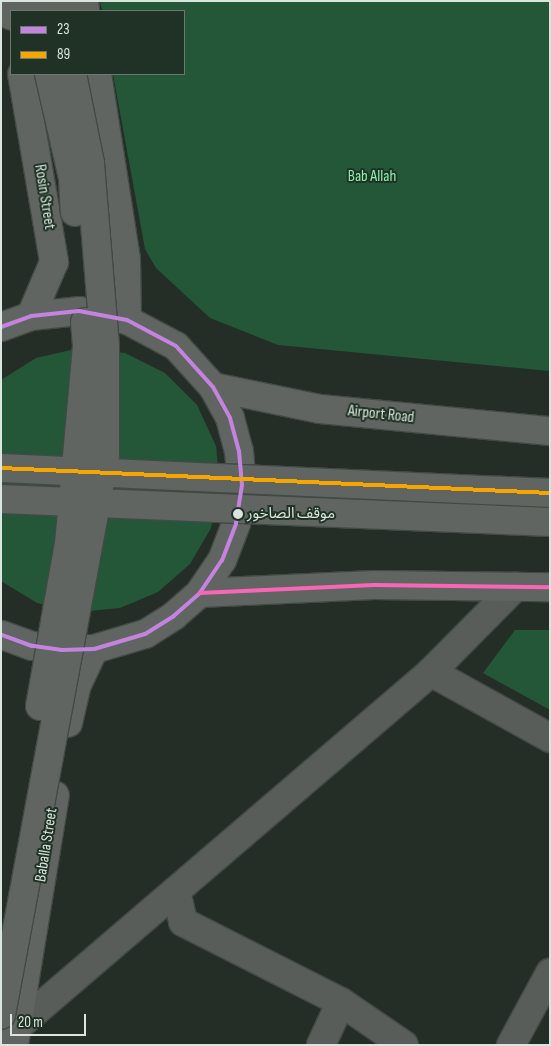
<!DOCTYPE html>
<html>
<head>
<meta charset="utf-8">
<style>
  body { margin:0 }
  #map { position:relative; width:551px; height:1046px; overflow:hidden; background:#242e27; font-family:"Sofia Sans Condensed","Noto Sans Arabic",sans-serif }
  div>[style] { position:absolute }
  .green>* { inset:0; background:#245737 }
  .roads { filter:drop-shadow(1px 0 #424a45) drop-shadow(-1px 0 #424a45) drop-shadow(0 1px #424a45) drop-shadow(0 -1px #424a45) }
  .minor>* { height:28px; margin:-14px; padding:0 14px; transform-origin:14px; border-radius:14px; background:#595d5a }
  .major>* { height:28px; margin:-14px; padding:0 14px; transform-origin:14px; border-radius:14px; background:#606562 }
  .bridges { filter:drop-shadow(1px 0 #424a45) drop-shadow(-1px 0 #424a45) drop-shadow(0 1px #424a45) drop-shadow(0 -1px #424a45) }
  .major-bridge>* { height:28px; margin:-14px; padding:0 14px; transform-origin:14px; border-radius:14px; background:#606562 }
  .bus-1>* { height:4px; margin:-2px; padding:0 2px; transform-origin:2px; border-radius:2px; background:#c483df }
  .bus-2>* { height:4px; margin:-2px; padding:0 2px; transform-origin:2px; border-radius:2px; background:#f7a600 }
  .bus-3>* { height:4px; margin:-2px; padding:0 2px; transform-origin:2px; border-radius:2px; background:#fa66b7 }
  .dots>* { width:14px; height:14px; translate:-50% -50%; box-sizing:border-box; border:2px solid #203225; border-radius:50% }
  span { translate:-50% -50%; white-space:nowrap; text-align:center; line-height:1.15; -webkit-text-stroke:4px #203225; paint-order:stroke }
  .bus-label { font-size:15px; color:#dae5dd }
  .left { translate:0 -50%; text-align:left }
  .park-label { font-size:16px; color:#8defac }
  .street-label { font-size:16px; color:#dae5dd }
  .frame { position:absolute; inset:0; border:2px solid #dae5dd; pointer-events:none }
  .legend { position:absolute; left:10px; top:10px; width:175px; height:65px; box-sizing:border-box; background:#203225; border:1px solid #6a7a6f; margin:0; padding:6px 9px; list-style:none; font-size:15px; color:#dae5dd }
  .legend li { display:flex; align-items:center; gap:10px; height:25px }
  .legend b { width:25px; border:1px solid #6a7a6f }
  .scale { position:absolute; left:10px; top:1014px; width:76px; height:22px; box-sizing:border-box; border:2px solid #dae5dd; border-top:0; padding-left:6px; font-size:15px; line-height:18px; white-space:nowrap; color:#dae5dd; -webkit-text-stroke:4px #203225; paint-order:stroke }
</style>
</head>
<body>
<div id="map">
  <div class="green">
    <div style="clip-path:polygon(100px 1px,550px 1px,550px 371px,278px 345px,210px 318px,156px 268px,145px 249px,113px 74px,184px 74px,184px 11px,102px 11px)"></div>
    <div style="clip-path:polygon(80px 348px,125px 353px,165px 373px,197px 405px,216px 446px,220px 487px,211px 528px,190px 564px,158px 592px,120px 608px,78px 612px,37px 603px,1px 581px,1px 380px,36px 358px)"></div>
    <div style="clip-path:polygon(515px 630px,550px 630px,550px 710px,483px 673px)"></div>
  </div>
  <div class="roads">
    <div class="minor">
      <div style="left:431px;top:672px;width:136px;rotate:29deg"></div>
      <div style="left:176px;top:891px;width:32px;rotate:77deg"></div>
      <div style="left:183px;top:922px;width:177px;rotate:26.9deg"></div>
      <div style="left:341px;top:1002px;width:76px;rotate:34.3deg"></div>
      <div style="left:17px;top:1027px;width:545px;rotate:-40.61deg"></div>
      <div style="left:431px;top:672px;width:120px;rotate:-45.3deg"></div>
      <div style="left:321px;top:1045px;width:47px;rotate:-65.1deg"></div>
      <div style="left:511px;top:1045px;width:82px;rotate:-61.6deg"></div>
    </div>
    <div class="major">
      <div style="left:8px;top:1px;width:15px;rotate:79deg"></div>
      <div style="left:34px;top:1px;width:10px;rotate:79deg"></div>
      <div style="left:56px;top:1px;width:10px;rotate:73deg"></div>
      <div style="left:84px;top:1px;width:10px;rotate:84deg"></div>
      <div style="left:22px;top:74px;width:191px;rotate:80.3deg"></div>
      <div style="left:54px;top:262px;width:59px;rotate:113.1deg"></div>
      <div style="left:97px;top:74px;width:187px;rotate:81.1deg"></div>
      <div style="left:126px;top:259px;width:61px;rotate:89.1deg"></div>
      <div style="left:1px;top:327px;width:32px;rotate:-20deg"></div>
      <div style="left:31px;top:316px;width:48px;rotate:-5.9deg"></div>
      <div style="left:79px;top:311px;width:49px;rotate:10.6deg"></div>
      <div style="left:127px;top:320px;width:55px;rotate:28deg"></div>
      <div style="left:176px;top:346px;width:55px;rotate:47.9deg"></div>
      <div style="left:213px;top:387px;width:35px;rotate:61deg"></div>
      <div style="left:230px;top:418px;width:34px;rotate:75deg"></div>
      <div style="left:239px;top:451px;width:34px;rotate:85deg"></div>
      <div style="left:242px;top:485px;width:39px;rotate:99deg"></div>
      <div style="left:236px;top:524px;width:39px;rotate:111deg"></div>
      <div style="left:222px;top:560px;width:40px;rotate:124deg"></div>
      <div style="left:200px;top:593px;width:35px;rotate:139deg"></div>
      <div style="left:174px;top:616px;width:34px;rotate:148deg"></div>
      <div style="left:145px;top:634px;width:53px;rotate:163.6deg"></div>
      <div style="left:94px;top:649px;width:32px;rotate:178deg"></div>
      <div style="left:62px;top:650px;width:30px;rotate:-172deg"></div>
      <div style="left:32px;top:646px;width:33px;rotate:-160deg"></div>
      <div style="left:213px;top:387px;width:109px;rotate:11.6deg"></div>
      <div style="left:320px;top:409px;width:231px;rotate:5.5deg"></div>
      <div style="left:200px;top:593px;width:174px;rotate:-2.6deg"></div>
      <div style="left:374px;top:585px;width:176px;rotate:0.7deg"></div>
      <div style="left:68px;top:723px;width:37px;rotate:-77deg"></div>
      <div style="left:76px;top:687px;width:42px;rotate:-64.7deg"></div>
      <div style="left:14px;top:1045px;width:253px;rotate:-80.7deg"></div>
    </div>
  </div>
  <div class="bridges">
    <div class="major-bridge">
      <div style="left:49px;top:74px;width:107px;rotate:77deg"></div>
      <div style="left:73px;top:178px;width:34px;rotate:87deg"></div>
      <div style="left:1px;top:468px;width:550px;rotate:2.61deg"></div>
      <div style="left:1px;top:499px;width:549px;rotate:2.4deg"></div>
      <div style="left:40px;top:706px;width:165px;rotate:-79.9deg"></div>
      <div style="left:69px;top:544px;width:200px;rotate:-84.8deg"></div>
      <div style="left:87px;top:345px;width:23px;rotate:-95deg"></div>
      <div style="left:1px;top:1015px;width:570px;rotate:-79.48deg"></div>
      <div style="left:105px;top:455px;width:109px;rotate:-90deg"></div>
      <div style="left:105px;top:346px;width:184px;rotate:-94.7deg"></div>
      <div style="left:90px;top:163px;width:91px;rotate:-101.4deg"></div>
    </div>
  </div>
  <div class="bus-1">
    <div style="left:1px;top:327px;width:32px;rotate:-20deg"></div>
    <div style="left:31px;top:316px;width:48px;rotate:-5.9deg"></div>
    <div style="left:79px;top:311px;width:49px;rotate:10.6deg"></div>
    <div style="left:127px;top:320px;width:55px;rotate:28deg"></div>
    <div style="left:176px;top:346px;width:55px;rotate:47.9deg"></div>
    <div style="left:213px;top:387px;width:35px;rotate:61deg"></div>
    <div style="left:230px;top:418px;width:34px;rotate:75deg"></div>
    <div style="left:239px;top:451px;width:34px;rotate:85deg"></div>
    <div style="left:242px;top:485px;width:39px;rotate:99deg"></div>
    <div style="left:236px;top:524px;width:39px;rotate:111deg"></div>
    <div style="left:222px;top:560px;width:40px;rotate:124deg"></div>
    <div style="left:200px;top:593px;width:35px;rotate:139deg"></div>
    <div style="left:174px;top:616px;width:34px;rotate:148deg"></div>
    <div style="left:145px;top:634px;width:53px;rotate:163.6deg"></div>
    <div style="left:94px;top:649px;width:32px;rotate:178deg"></div>
    <div style="left:62px;top:650px;width:30px;rotate:-172deg"></div>
    <div style="left:32px;top:646px;width:33px;rotate:-160deg"></div>
  </div>
  <div class="bus-2">
    <div style="left:1px;top:468px;width:550px;rotate:2.61deg"></div>
  </div>
  <div class="bus-3">
    <div style="left:200px;top:593px;width:174px;rotate:-2.6deg"></div>
    <div style="left:374px;top:585px;width:176px;rotate:0.7deg"></div>
  </div>
  <div class="dots">
    <div style="left:238px;top:514px;background:#dae5dd"></div>
  </div>
  <div class="bus-label">
    <span class="left" style="left:247px;top:514px">موقف الصاخور</span>
  </div>
  <div class="park-label">
    <span style="left:372px;top:177px">Bab Allah</span>
  </div>
  <div class="street-label">
    <span style="left:44px;top:197px;rotate:81deg">Rosin Street</span>
    <span style="left:381px;top:415px;rotate:6deg">Airport Road</span>
    <span style="left:47px;top:845px;rotate:-81deg">Baballa Street</span>
  </div>
  <div class="frame"></div>
  <ul class="legend">
  <li><b style="height:6px;background:#c483df"></b>23</li>
  <li><b style="height:6px;background:#f7a600"></b>89</li>
  </ul>
  <div class="scale">20 m</div>
</div>
</body>
</html>
